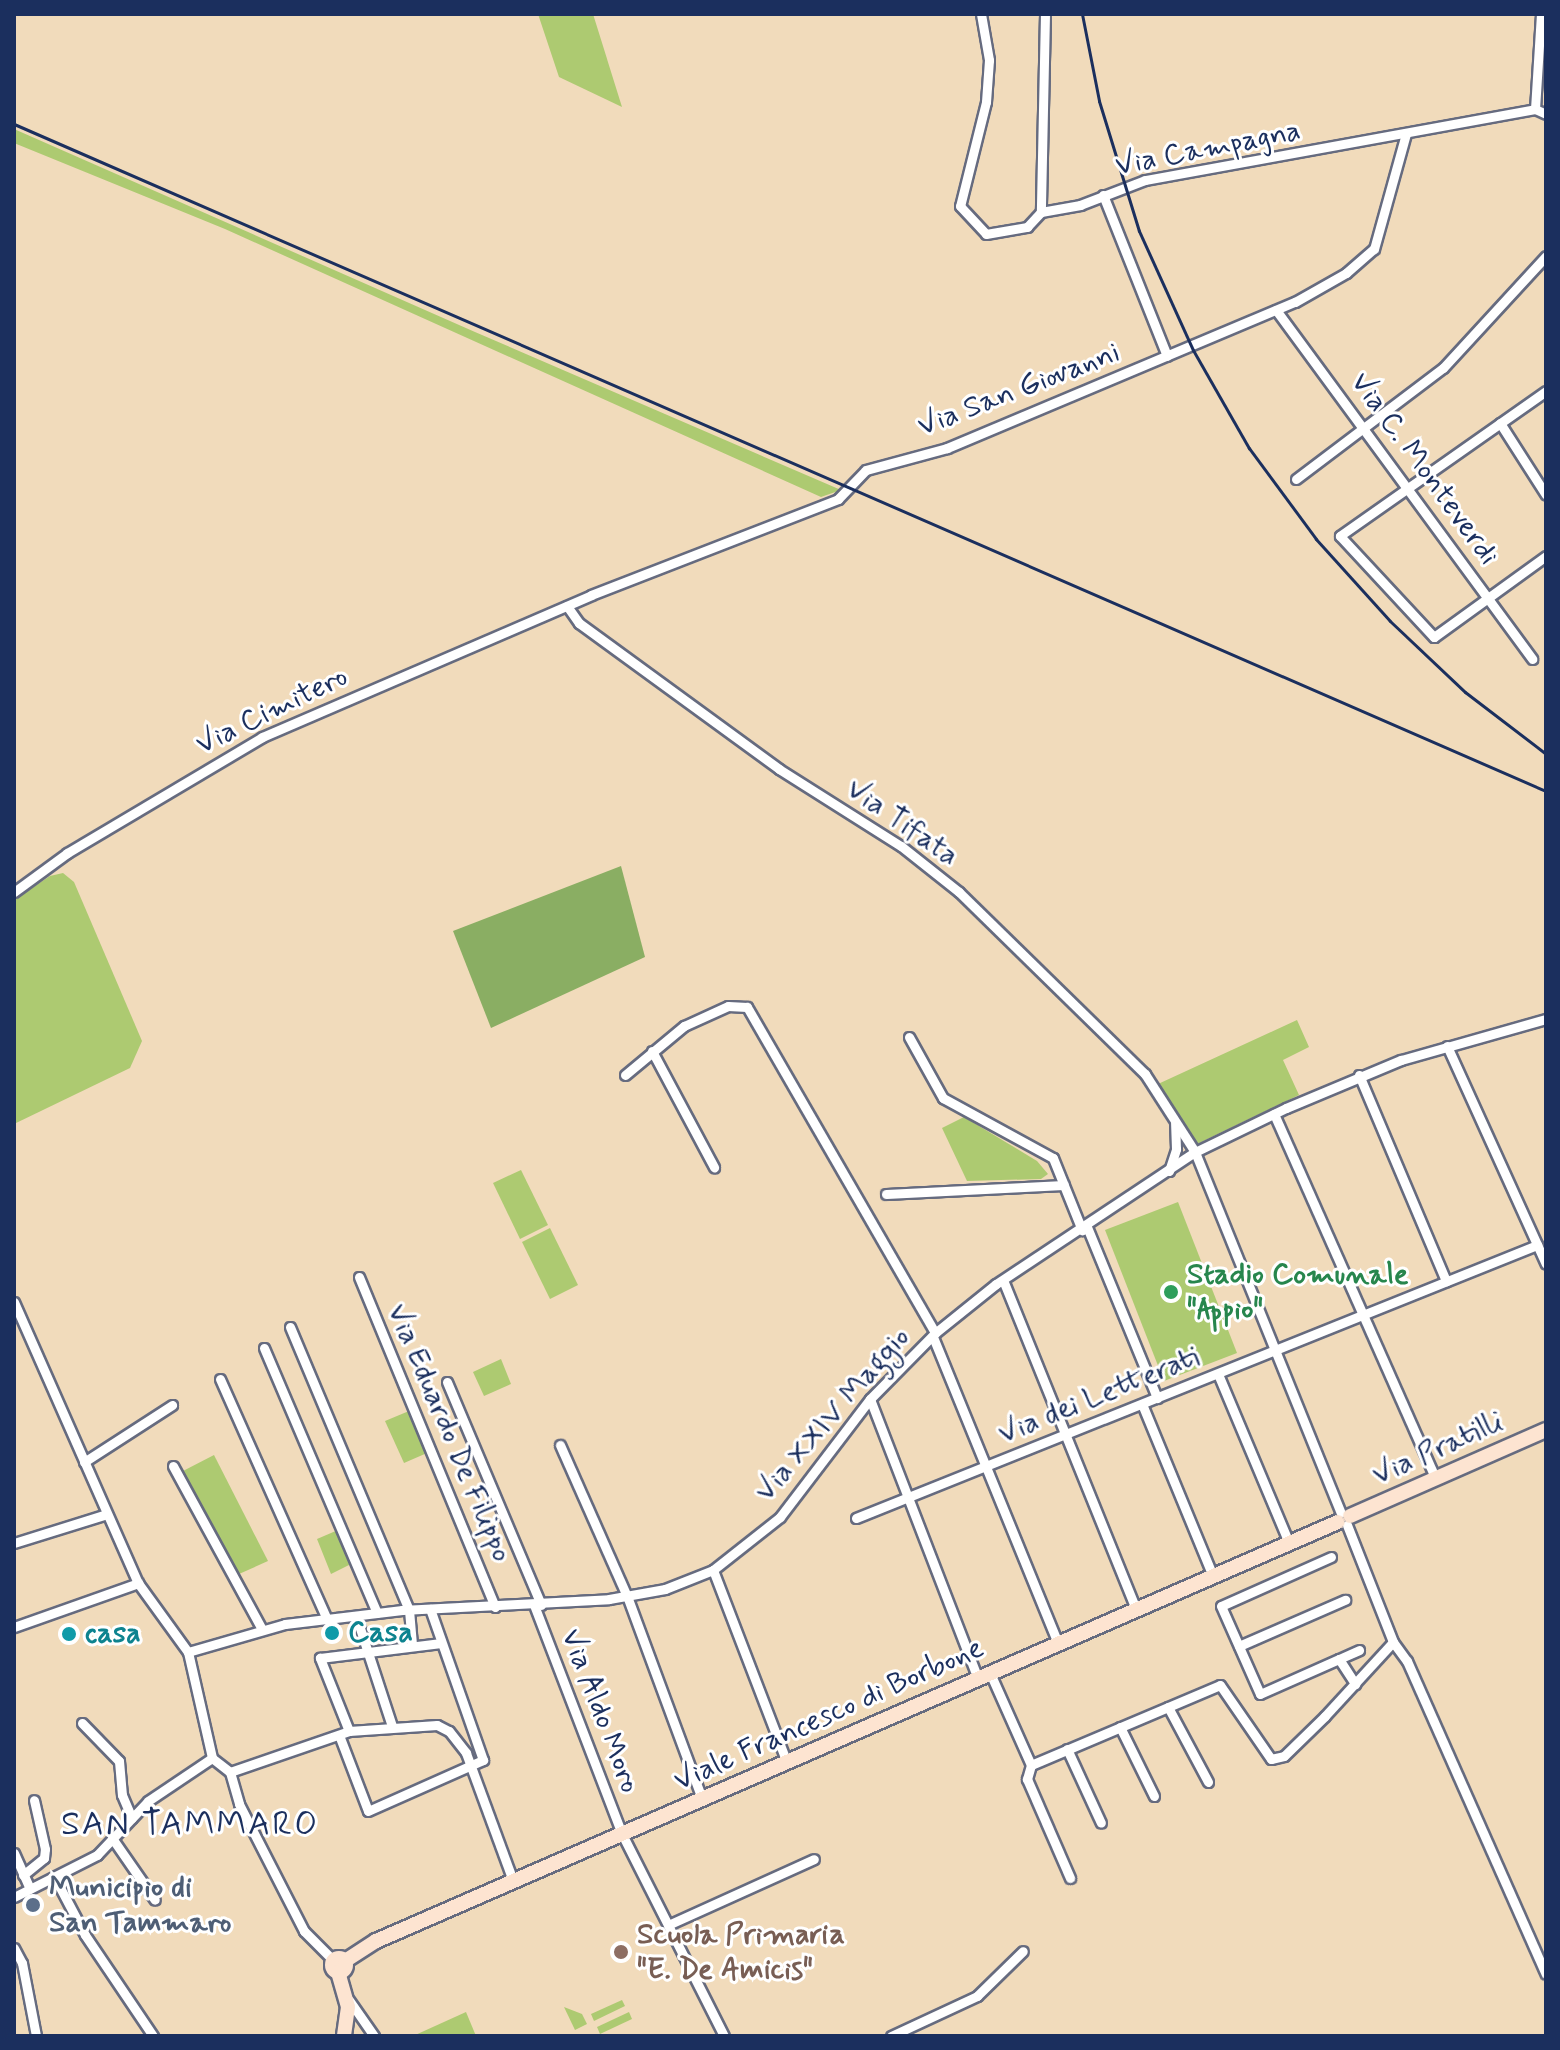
<!DOCTYPE html>
<html>
<head>
<meta charset="utf-8">
<style>
  body { margin:0 }
  #map { position:relative; width:1560px; height:2050px; overflow:hidden; background:#f1dbbb; font-family:Mynerve,sans-serif }
  div>[style] { position:absolute }
  .green>* { inset:0; background:#adca71 }
  .forest>* { inset:0; background:#8aae63 }
  .roads { filter:drop-shadow(2px 0 #666b7f) drop-shadow(-2px 0 #666b7f) drop-shadow(0 2px #666b7f) drop-shadow(0 -2px #666b7f) }
  .street>* { height:9px; margin:-4.5px; padding:0 4.5px; transform-origin:4.5px; border-radius:4.5px; background:#fff }
  .secondary>* { height:14px; margin:-7px; padding:0 7px; transform-origin:7px; border-radius:7px; background:#fde4d1 }
  .secondary>.ring { margin:-7px; padding:0; box-sizing:content-box; background:none; border:14px solid #fde4d1; border-radius:50% }
  .rail>* { height:3px; margin:-1.5px; padding:0 1.5px; transform-origin:1.5px; border-radius:1.5px; background:#1b2f5e }
  .dots>* { width:22px; height:22px; translate:-50% -50%; box-sizing:border-box; border:4px solid #fff; border-radius:50% }
  span { translate:-50% -50%; white-space:nowrap; text-align:center; line-height:1.15; -webkit-text-stroke:6px #fff; paint-order:stroke }
  .street-label { font-size:30px; color:#1b2f5e }
  .leisure-label { font-size:30px; color:#27864d; font-weight:700 }
  .left { translate:0 -50%; text-align:left }
  .culture-label { font-size:30px; color:#0d838f; font-weight:700 }
  .service-label { font-size:30px; color:#4e5e75; font-weight:700 }
  .education-label { font-size:30px; color:#785e54; font-weight:700 }
  .quarter-label { font-size:34px; color:#1b2f5e; letter-spacing:2px }
  .frame { position:absolute; inset:0; border:16px solid #1b2f5e; pointer-events:none }
</style>
</head>
<body>
<div id="map">
  <div class="green">
    <div style="clip-path:polygon(538px 14px,593px 14px,622px 107px,559px 77px)"></div>
    <div style="clip-path:polygon(14px 129px,475px 332px,841px 490px,821px 497px,225px 229px,14px 143px)"></div>
    <div style="clip-path:polygon(63px 873px,74px 882px,142px 1041px,130px 1068px,14px 1124px,14px 900px,50px 876px)"></div>
    <div style="clip-path:polygon(1297px 1020px,1309px 1047px,1283px 1060px,1299px 1095px,1197px 1144px,1158px 1084px)"></div>
    <div style="clip-path:polygon(964px 1117px,1037px 1161px,1048px 1174px,1041px 1179px,967px 1181px,942px 1128px)"></div>
    <div style="clip-path:polygon(521px 1170px,548px 1225px,520px 1239px,493px 1183px)"></div>
    <div style="clip-path:polygon(1178px 1202px,1237px 1353px,1164px 1381px,1105px 1230px)"></div>
    <div style="clip-path:polygon(550px 1228px,578px 1285px,550px 1299px,522px 1242px)"></div>
    <div style="clip-path:polygon(501px 1359px,511px 1384px,484px 1396px,473px 1372px)"></div>
    <div style="clip-path:polygon(409px 1411px,427px 1453px,404px 1463px,385px 1421px)"></div>
    <div style="clip-path:polygon(214px 1455px,268px 1561px,239px 1574px,183px 1471px)"></div>
    <div style="clip-path:polygon(338px 1530px,353px 1563px,331px 1574px,317px 1539px)"></div>
    <div style="clip-path:polygon(622px 2000px,625px 2006px,594px 2021px,591px 2014px)"></div>
    <div style="clip-path:polygon(564px 2007px,582px 2014px,587px 2024px,575px 2030px)"></div>
    <div style="clip-path:polygon(466px 2012px,476px 2036px,413px 2036px)"></div>
    <div style="clip-path:polygon(629px 2012px,632px 2019px,600px 2034px,597px 2027px)"></div>
  </div>
  <div class="forest">
    <div style="clip-path:polygon(621px 866px,645px 957px,491px 1028px,453px 931px)"></div>
  </div>
  <div class="roads">
    <div class="street">
      <div style="left:981px;top:14px;width:47px;rotate:80.1deg"></div>
      <div style="left:989px;top:60px;width:42px;rotate:94.1deg"></div>
      <div style="left:986px;top:102px;width:107px;rotate:104deg"></div>
      <div style="left:960px;top:206px;width:38px;rotate:47deg"></div>
      <div style="left:986px;top:234px;width:42px;rotate:-9.7deg"></div>
      <div style="left:1027px;top:227px;width:21px;rotate:-47deg"></div>
      <div style="left:1045px;top:14px;width:198px;rotate:91.2deg"></div>
      <div style="left:1041px;top:212px;width:40px;rotate:-10deg"></div>
      <div style="left:1080px;top:205px;width:70px;rotate:-21deg"></div>
      <div style="left:1145px;top:180px;width:396px;rotate:-10.3deg"></div>
      <div style="left:1535px;top:109px;width:95px;rotate:-86.4deg"></div>
      <div style="left:1535px;top:109px;width:12px;rotate:24deg"></div>
      <div style="left:1103px;top:195px;width:173px;rotate:68.3deg"></div>
      <div style="left:1276px;top:310px;width:433px;rotate:53.7deg"></div>
      <div style="left:1546px;top:391px;width:252px;rotate:144.9deg"></div>
      <div style="left:1340px;top:536px;width:138px;rotate:47.1deg"></div>
      <div style="left:1434px;top:637px;width:138px;rotate:-35.9deg"></div>
      <div style="left:1500px;top:423px;width:85px;rotate:57.4deg"></div>
      <div style="left:1296px;top:479px;width:184px;rotate:-37.1deg"></div>
      <div style="left:1443px;top:368px;width:152px;rotate:-47.4deg"></div>
      <div style="left:567px;top:606px;width:21px;rotate:55deg"></div>
      <div style="left:579px;top:623px;width:248px;rotate:36.1deg"></div>
      <div style="left:779px;top:769px;width:144px;rotate:32.3deg"></div>
      <div style="left:901px;top:846px;width:74px;rotate:38.4deg"></div>
      <div style="left:959px;top:892px;width:260px;rotate:44.4deg"></div>
      <div style="left:1145px;top:1074px;width:93px;rotate:57.3deg"></div>
      <div style="left:1195px;top:1152px;width:389px;rotate:68deg"></div>
      <div style="left:14px;top:892px;width:66px;rotate:-36.3deg"></div>
      <div style="left:67px;top:853px;width:227px;rotate:-30.7deg"></div>
      <div style="left:262px;top:737px;width:358px;rotate:-23.3deg"></div>
      <div style="left:591px;top:595px;width:265px;rotate:-21.2deg"></div>
      <div style="left:838px;top:499px;width:40px;rotate:-46deg"></div>
      <div style="left:866px;top:470px;width:84px;rotate:-15.2deg"></div>
      <div style="left:947px;top:448px;width:377px;rotate:-22.8deg"></div>
      <div style="left:1295px;top:302px;width:59px;rotate:-29.6deg"></div>
      <div style="left:1346px;top:273px;width:37px;rotate:-41deg"></div>
      <div style="left:1374px;top:249px;width:119px;rotate:-74.5deg"></div>
      <div style="left:909px;top:1037px;width:70px;rotate:60.9deg"></div>
      <div style="left:943px;top:1098px;width:125px;rotate:28.6deg"></div>
      <div style="left:1053px;top:1158px;width:78px;rotate:68.1deg"></div>
      <div style="left:1447px;top:1046px;width:239px;rotate:65.6deg"></div>
      <div style="left:652px;top:1051px;width:132px;rotate:61.9deg"></div>
      <div style="left:625px;top:1075px;width:77px;rotate:-39.7deg"></div>
      <div style="left:684px;top:1026px;width:48px;rotate:-24.4deg"></div>
      <div style="left:728px;top:1006px;width:19px;rotate:3deg"></div>
      <div style="left:747px;top:1007px;width:376px;rotate:60deg"></div>
      <div style="left:1359px;top:1075px;width:224px;rotate:67.1deg"></div>
      <div style="left:1274px;top:1114px;width:399px;rotate:66.1deg"></div>
      <div style="left:1169px;top:1171px;width:23px;rotate:-72deg"></div>
      <div style="left:1176px;top:1149px;width:26px;rotate:-92deg"></div>
      <div style="left:886px;top:1194px;width:178px;rotate:-2.9deg"></div>
      <div style="left:1087px;top:1227px;width:185px;rotate:67.7deg"></div>
      <div style="left:359px;top:1277px;width:357px;rotate:67.6deg"></div>
      <div style="left:1003px;top:1280px;width:356px;rotate:68deg"></div>
      <div style="left:14px;top:1302px;width:307px;rotate:66.2deg"></div>
      <div style="left:138px;top:1583px;width:85px;rotate:54.1deg"></div>
      <div style="left:188px;top:1652px;width:109px;rotate:77.2deg"></div>
      <div style="left:212px;top:1758px;width:23px;rotate:38deg"></div>
      <div style="left:290px;top:1327px;width:307px;rotate:67.2deg"></div>
      <div style="left:409px;top:1610px;width:36px;rotate:85deg"></div>
      <div style="left:933px;top:1337px;width:331px;rotate:67.8deg"></div>
      <div style="left:264px;top:1348px;width:288px;rotate:66.9deg"></div>
      <div style="left:1218px;top:1374px;width:183px;rotate:67.2deg"></div>
      <div style="left:220px;top:1379px;width:263px;rotate:66deg"></div>
      <div style="left:447px;top:1382px;width:242px;rotate:67.1deg"></div>
      <div style="left:870px;top:1399px;width:300px;rotate:68.9deg"></div>
      <div style="left:1142px;top:1404px;width:186px;rotate:67.6deg"></div>
      <div style="left:560px;top:1445px;width:165px;rotate:66.1deg"></div>
      <div style="left:627px;top:1596px;width:216px;rotate:69.7deg"></div>
      <div style="left:84px;top:1462px;width:105px;rotate:-32.9deg"></div>
      <div style="left:173px;top:1466px;width:186px;rotate:61.4deg"></div>
      <div style="left:856px;top:1518px;width:734px;rotate:-21.84deg"></div>
      <div style="left:1347px;top:1525px;width:126px;rotate:68.5deg"></div>
      <div style="left:1393px;top:1642px;width:24px;rotate:54deg"></div>
      <div style="left:1407px;top:1661px;width:342px;rotate:66.1deg"></div>
      <div style="left:14px;top:1543px;width:97px;rotate:-17.3deg"></div>
      <div style="left:1331px;top:1557px;width:120px;rotate:156deg"></div>
      <div style="left:1221px;top:1606px;width:96px;rotate:66.1deg"></div>
      <div style="left:1260px;top:1694px;width:86px;rotate:-23.9deg"></div>
      <div style="left:1339px;top:1659px;width:30px;rotate:57deg"></div>
      <div style="left:713px;top:1570px;width:207px;rotate:69deg"></div>
      <div style="left:534px;top:1605px;width:245px;rotate:69deg"></div>
      <div style="left:622px;top:1834px;width:226px;rotate:63.2deg"></div>
      <div style="left:356px;top:1616px;width:116px;rotate:71.9deg"></div>
      <div style="left:14px;top:1627px;width:132px;rotate:-19.5deg"></div>
      <div style="left:1239px;top:1646px;width:116px;rotate:-23.5deg"></div>
      <div style="left:188px;top:1652px;width:101px;rotate:-16.1deg"></div>
      <div style="left:285px;top:1624px;width:118px;rotate:-6.8deg"></div>
      <div style="left:402px;top:1610px;width:207px;rotate:-3deg"></div>
      <div style="left:609px;top:1599px;width:57px;rotate:-10.1deg"></div>
      <div style="left:665px;top:1589px;width:52px;rotate:-21.6deg"></div>
      <div style="left:713px;top:1570px;width:85px;rotate:-38.3deg"></div>
      <div style="left:780px;top:1517px;width:148px;rotate:-52.7deg"></div>
      <div style="left:870px;top:1399px;width:93px;rotate:-45.4deg"></div>
      <div style="left:935px;top:1333px;width:78px;rotate:-38.8deg"></div>
      <div style="left:996px;top:1284px;width:239px;rotate:-33.6deg"></div>
      <div style="left:1195px;top:1152px;width:101px;rotate:-25.8deg"></div>
      <div style="left:1286px;top:1108px;width:125px;rotate:-22.7deg"></div>
      <div style="left:1401px;top:1060px;width:151px;rotate:-15.8deg"></div>
      <div style="left:1339px;top:1659px;width:22px;rotate:-24deg"></div>
      <div style="left:990px;top:1673px;width:101px;rotate:66deg"></div>
      <div style="left:1031px;top:1765px;width:205px;rotate:-22.9deg"></div>
      <div style="left:1220px;top:1685px;width:90px;rotate:55.4deg"></div>
      <div style="left:1271px;top:1759px;width:13px;rotate:-13deg"></div>
      <div style="left:1284px;top:1756px;width:57px;rotate:-44.3deg"></div>
      <div style="left:1325px;top:1716px;width:100px;rotate:-47.4deg"></div>
      <div style="left:1168px;top:1707px;width:85px;rotate:61.9deg"></div>
      <div style="left:82px;top:1723px;width:53px;rotate:45.8deg"></div>
      <div style="left:119px;top:1761px;width:34px;rotate:85deg"></div>
      <div style="left:122px;top:1795px;width:25px;rotate:67deg"></div>
      <div style="left:1120px;top:1727px;width:77px;rotate:63.8deg"></div>
      <div style="left:349px;top:1731px;width:79px;rotate:-111.7deg"></div>
      <div style="left:320px;top:1658px;width:122px;rotate:-7.1deg"></div>
      <div style="left:339px;top:1735px;width:81px;rotate:69.1deg"></div>
      <div style="left:368px;top:1811px;width:126px;rotate:-23.9deg"></div>
      <div style="left:483px;top:1760px;width:160px;rotate:-109.3deg"></div>
      <div style="left:1067px;top:1749px;width:81px;rotate:65.3deg"></div>
      <div style="left:1031px;top:1765px;width:15px;rotate:106deg"></div>
      <div style="left:1027px;top:1779px;width:108px;rotate:66.5deg"></div>
      <div style="left:230px;top:1772px;width:126px;rotate:-19deg"></div>
      <div style="left:349px;top:1731px;width:88px;rotate:-3.9deg"></div>
      <div style="left:437px;top:1725px;width:13px;rotate:27deg"></div>
      <div style="left:449px;top:1731px;width:28px;rotate:52deg"></div>
      <div style="left:466px;top:1753px;width:136px;rotate:69.8deg"></div>
      <div style="left:230px;top:1772px;width:33px;rotate:74deg"></div>
      <div style="left:239px;top:1804px;width:143px;rotate:62.9deg"></div>
      <div style="left:304px;top:1931px;width:42px;rotate:45deg"></div>
      <div style="left:112px;top:1838px;width:75px;rotate:55.3deg"></div>
      <div style="left:14px;top:1853px;width:39px;rotate:66deg"></div>
      <div style="left:23px;top:1875px;width:27px;rotate:-39deg"></div>
      <div style="left:44px;top:1858px;width:9px;rotate:-84deg"></div>
      <div style="left:45px;top:1849px;width:50px;rotate:-102.7deg"></div>
      <div style="left:55px;top:1878px;width:64px;rotate:62.2deg"></div>
      <div style="left:85px;top:1935px;width:122px;rotate:56deg"></div>
      <div style="left:14px;top:1897px;width:93px;rotate:-26.8deg"></div>
      <div style="left:97px;top:1855px;width:74px;rotate:-46.6deg"></div>
      <div style="left:148px;top:1801px;width:77px;rotate:-33.9deg"></div>
      <div style="left:668px;top:1925px;width:160px;rotate:-24.3deg"></div>
      <div style="left:14px;top:1948px;width:17px;rotate:62deg"></div>
      <div style="left:22px;top:1963px;width:74px;rotate:79.1deg"></div>
      <div style="left:349px;top:2000px;width:44px;rotate:55.2deg"></div>
      <div style="left:891px;top:2036px;width:95px;rotate:-24.9deg"></div>
      <div style="left:977px;top:1996px;width:64px;rotate:-44.4deg"></div>
    </div>
    <div class="secondary">
      <div style="left:1350px;top:1516px;width:214px;rotate:-23.7deg"></div>
      <div class="ring" style="left:332px;top:1958px;width:0;height:0"></div>
      <div style="left:345px;top:1961px;width:37px;rotate:-33deg"></div>
      <div style="left:376px;top:1941px;width:1049px;rotate:-23.54deg"></div>
      <div style="left:338px;top:1972px;width:36px;rotate:74deg"></div>
      <div style="left:348px;top:2007px;width:29px;rotate:98deg"></div>
    </div>
  </div>
  <div class="rail">
    <div style="left:1082px;top:14px;width:89px;rotate:78.9deg"></div>
    <div style="left:1099px;top:101px;width:136px;rotate:72.9deg"></div>
    <div style="left:1139px;top:231px;width:131px;rotate:65.6deg"></div>
    <div style="left:1193px;top:350px;width:113px;rotate:60.3deg"></div>
    <div style="left:1249px;top:448px;width:113px;rotate:53.6deg"></div>
    <div style="left:1316px;top:539px;width:110px;rotate:47.9deg"></div>
    <div style="left:1390px;top:621px;width:103px;rotate:43.4deg"></div>
    <div style="left:1465px;top:692px;width:102px;rotate:37.4deg"></div>
    <div style="left:14px;top:124px;width:1671px;rotate:23.53deg"></div>
  </div>
  <div class="dots">
    <div style="left:1171px;top:1292px;background:#2e9e5b"></div>
    <div style="left:332px;top:1633px;background:#0f9aa8"></div>
    <div style="left:69px;top:1634px;background:#0f9aa8"></div>
    <div style="left:33px;top:1905px;background:#5c6f8a"></div>
    <div style="left:621px;top:1952px;background:#8d6e63"></div>
  </div>
  <div class="street-label">
    <span style="left:1208px;top:149px;rotate:-11deg">Via Campagna</span>
    <span style="left:1019px;top:390px;rotate:-21deg">Via San Giovanni</span>
    <span style="left:1424px;top:469px;rotate:54deg">Via C. Monteverdi</span>
    <span style="left:272px;top:711px;rotate:-26deg">Via Cimitero</span>
    <span style="left:902px;top:823px;rotate:35deg">Via Tifata</span>
    <span style="left:1099px;top:1396px;rotate:-22deg">Via dei Letterati</span>
    <span style="left:833px;top:1415px;rotate:-49deg">Via XXIV Maggio</span>
    <span style="left:449px;top:1433px;rotate:67deg">Via Eduardo De Filippo</span>
    <span style="left:1438px;top:1449px;rotate:-24deg">Via Pratilli</span>
    <span style="left:600px;top:1711px;rotate:69deg">Via Aldo Moro</span>
    <span style="left:829px;top:1715px;rotate:-24deg">Viale Francesco di Borbone</span>
  </div>
  <div class="leisure-label">
    <span class="left" style="left:1187px;top:1292px">Stadio Comunale<br>"Appio"</span>
  </div>
  <div class="culture-label">
    <span class="left" style="left:348px;top:1633px">Casa</span>
    <span class="left" style="left:85px;top:1634px">casa</span>
  </div>
  <div class="service-label">
    <span class="left" style="left:49px;top:1905px">Municipio di<br>San Tammaro</span>
  </div>
  <div class="education-label">
    <span class="left" style="left:637px;top:1952px">Scuola Primaria<br>"E. De Amicis"</span>
  </div>
  <div class="quarter-label">
    <span style="left:190px;top:1825px">SAN TAMMARO</span>
  </div>
  <div class="frame"></div>
</div>
</body>
</html>
